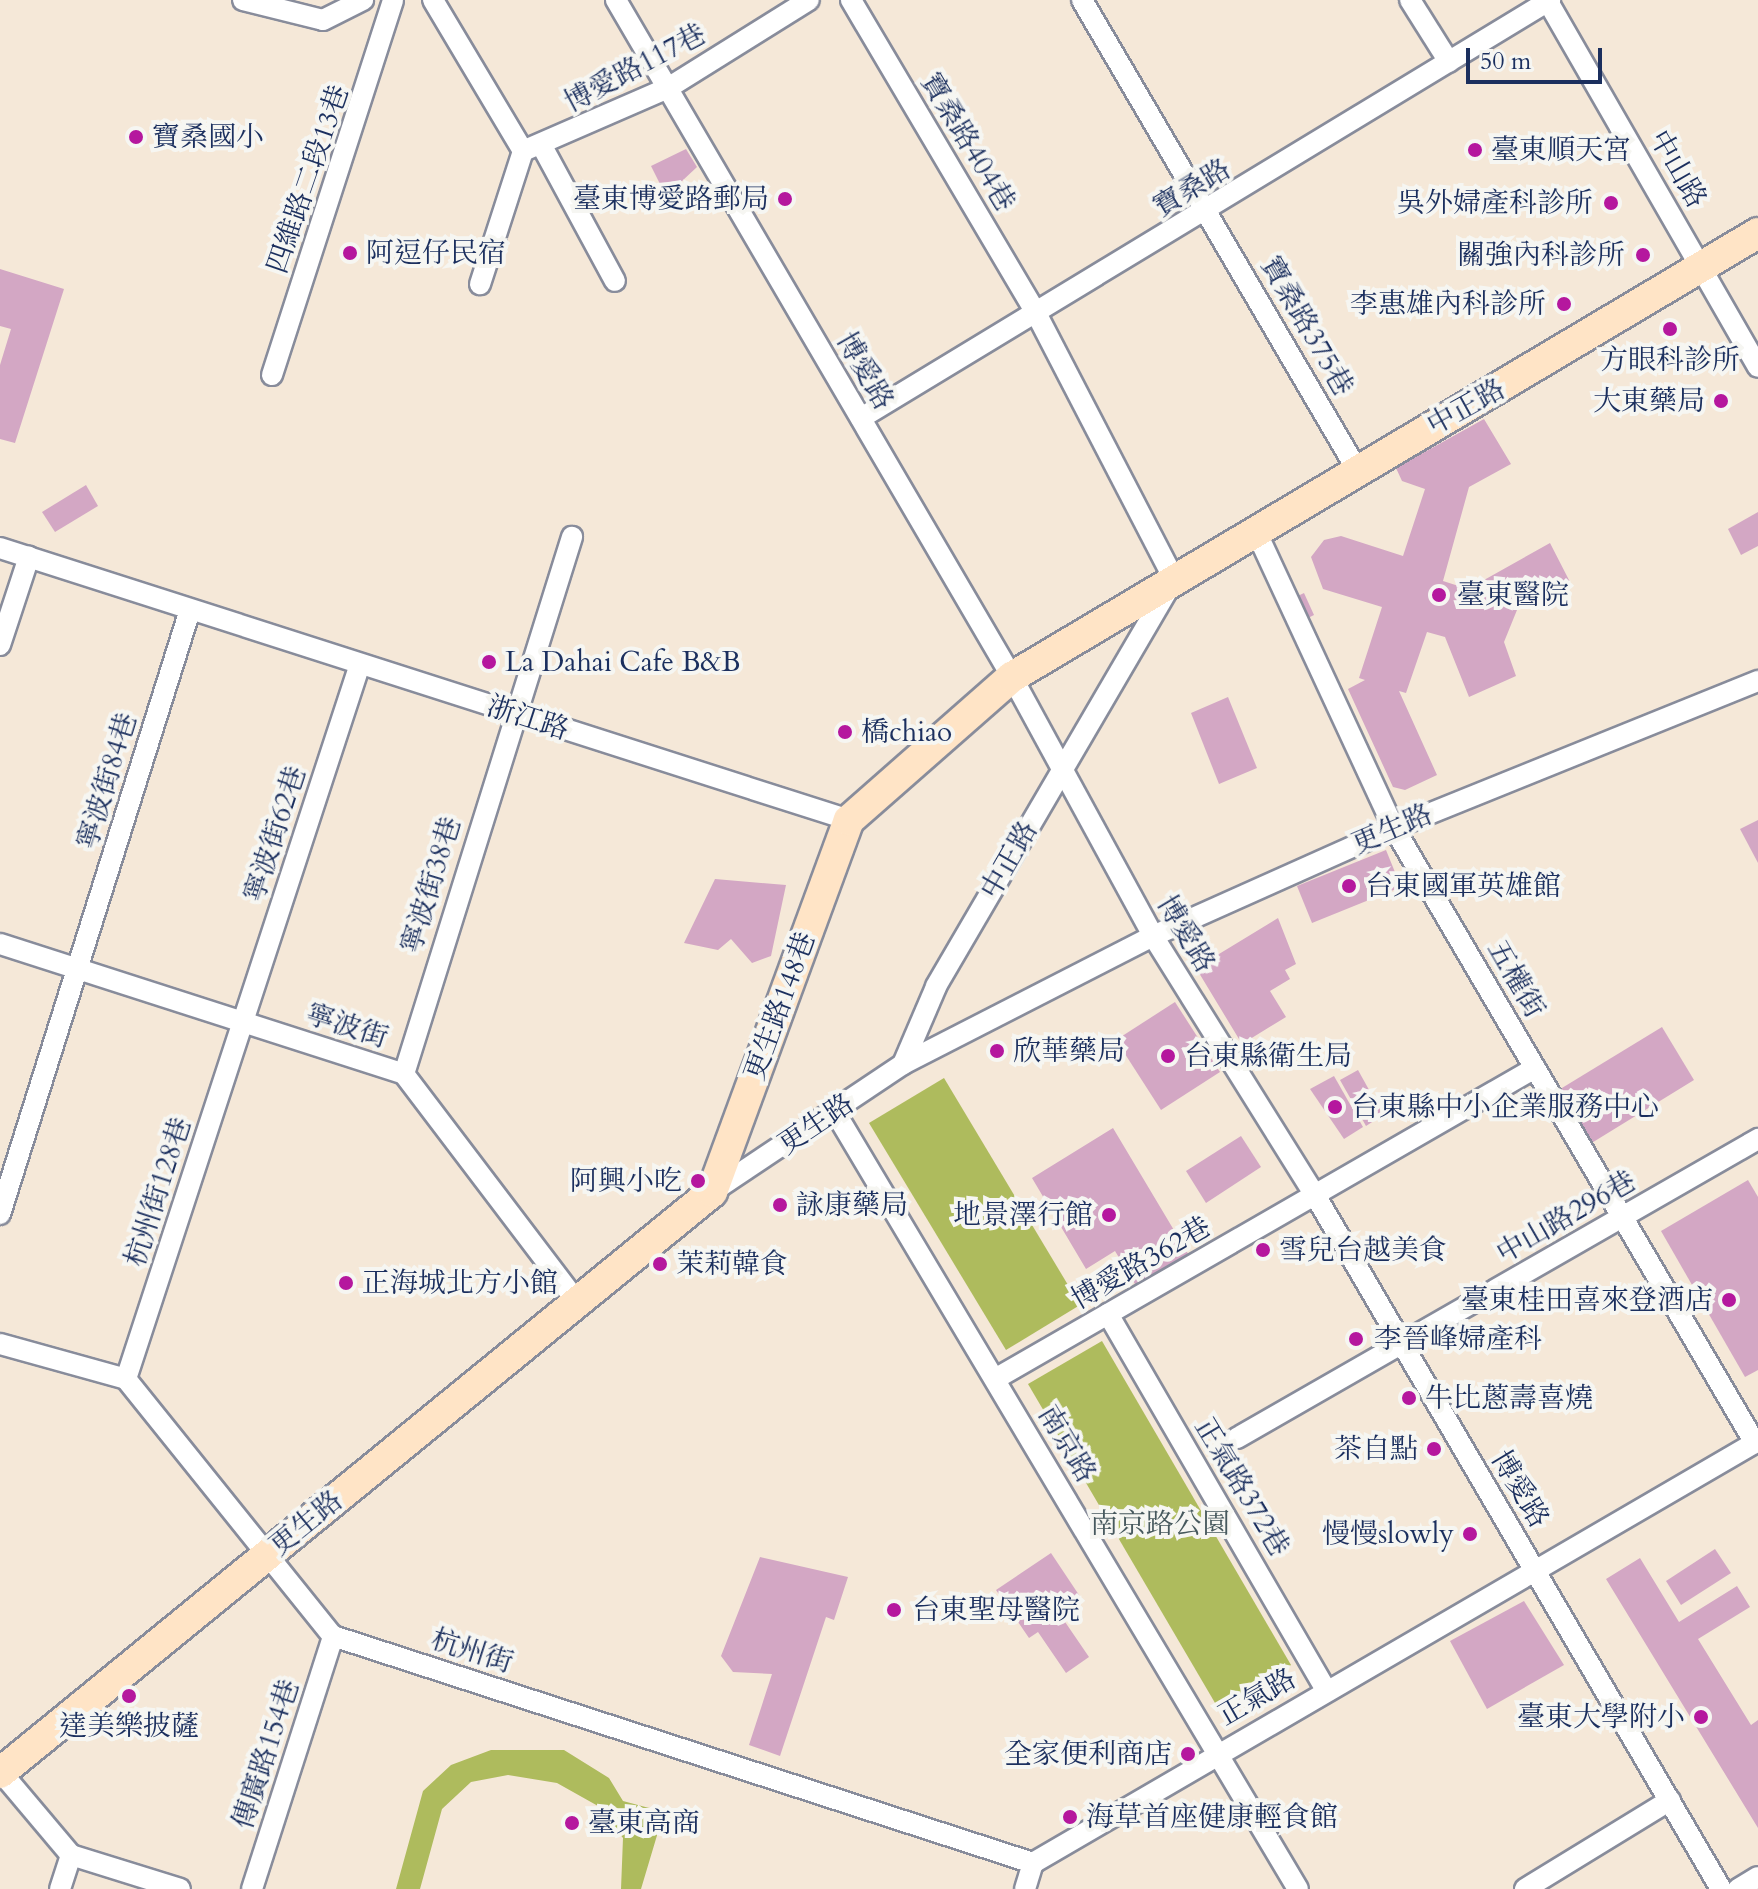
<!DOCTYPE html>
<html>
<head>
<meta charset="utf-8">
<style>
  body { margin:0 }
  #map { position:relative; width:1758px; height:1889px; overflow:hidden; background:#f5e8d8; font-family:Cardo,"Noto Serif TC",serif }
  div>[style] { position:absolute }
  .green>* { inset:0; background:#aebb5d }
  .building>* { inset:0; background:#d3a7c4 }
  .roads { filter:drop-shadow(2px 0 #888c9b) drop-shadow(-2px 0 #888c9b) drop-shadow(0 2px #888c9b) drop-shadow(0 -2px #888c9b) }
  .street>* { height:20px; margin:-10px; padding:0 10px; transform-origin:10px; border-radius:10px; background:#fff }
  .secondary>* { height:30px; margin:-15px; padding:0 15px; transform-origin:15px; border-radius:15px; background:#ffe4c6 }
  .dots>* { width:22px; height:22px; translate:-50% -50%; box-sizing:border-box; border:4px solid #f6f6f2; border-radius:50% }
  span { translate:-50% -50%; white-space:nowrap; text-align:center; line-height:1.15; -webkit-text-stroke:8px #f6f6f2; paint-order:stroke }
  .street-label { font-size:28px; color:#1b2f5e }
  .poi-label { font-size:28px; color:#1b2f5e }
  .left { translate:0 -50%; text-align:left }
  .right { translate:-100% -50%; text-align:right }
  .park-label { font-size:28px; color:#47595e }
  .scale { position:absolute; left:1466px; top:48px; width:136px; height:36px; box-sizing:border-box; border:4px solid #1b2f5e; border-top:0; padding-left:10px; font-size:24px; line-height:28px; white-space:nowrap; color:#1b2f5e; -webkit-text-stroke:6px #f6f6f2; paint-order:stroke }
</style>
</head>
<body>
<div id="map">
  <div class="green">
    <div style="clip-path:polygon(944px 1078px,1080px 1305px,1006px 1350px,869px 1123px)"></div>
    <div style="clip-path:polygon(1102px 1341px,1291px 1665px,1218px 1708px,1028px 1384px)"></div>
    <div style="clip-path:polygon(491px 1750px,564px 1750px,609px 1778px,623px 1801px,664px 1812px,641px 1889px,621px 1889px,623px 1838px,598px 1806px,557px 1783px,508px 1775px,471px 1782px,442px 1809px,420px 1889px,396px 1889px,423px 1791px,451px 1765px)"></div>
  </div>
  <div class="building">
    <div style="clip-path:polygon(686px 149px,697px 167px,666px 196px,651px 166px)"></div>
    <div style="clip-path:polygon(0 269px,64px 289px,15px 443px,0 439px,0 365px,11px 329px,0 326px)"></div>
    <div style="clip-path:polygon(1484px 419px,1511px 464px,1469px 487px,1443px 581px,1468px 589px,1550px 543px,1570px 582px,1517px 610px,1504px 642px,1516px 676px,1469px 697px,1445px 637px,1427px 632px,1406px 693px,1399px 691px,1437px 775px,1405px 790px,1393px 787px,1348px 689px,1365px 680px,1359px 678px,1382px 607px,1323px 589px,1311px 557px,1324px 540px,1341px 536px,1403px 556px,1425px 489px,1402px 481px,1396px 468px)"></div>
    <div style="clip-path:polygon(86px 485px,98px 506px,55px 532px,42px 512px)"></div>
    <div style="clip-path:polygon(1758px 512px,1758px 546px,1741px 555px,1728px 529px)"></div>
    <div style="clip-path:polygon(1304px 593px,1314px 615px,1290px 627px,1279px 605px)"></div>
    <div style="clip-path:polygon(1228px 697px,1257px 768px,1219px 784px,1191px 713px)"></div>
    <div style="clip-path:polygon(1758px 820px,1758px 863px,1740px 829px)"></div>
    <div style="clip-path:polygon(1386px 850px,1401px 887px,1312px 923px,1297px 886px)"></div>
    <div style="clip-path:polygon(715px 879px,786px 885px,771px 956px,752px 963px,731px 939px,718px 950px,684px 943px)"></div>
    <div style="clip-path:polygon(1278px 918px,1296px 964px,1285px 970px,1290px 979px,1270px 991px,1286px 1017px,1242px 1044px,1196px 968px)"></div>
    <div style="clip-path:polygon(1175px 1002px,1220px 1072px,1161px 1110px,1116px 1040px)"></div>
    <div style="clip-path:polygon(1662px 1027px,1694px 1080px,1590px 1144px,1557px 1091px)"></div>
    <div style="clip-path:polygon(1358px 1070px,1383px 1115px,1366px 1126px,1340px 1080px)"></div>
    <div style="clip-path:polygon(1334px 1076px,1363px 1127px,1344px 1139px,1310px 1089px)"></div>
    <div style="clip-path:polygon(1113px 1128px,1190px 1257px,1138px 1289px,1115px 1251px,1086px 1269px,1032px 1178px)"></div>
    <div style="clip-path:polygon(1241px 1136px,1261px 1167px,1206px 1203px,1186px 1171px)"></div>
    <div style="clip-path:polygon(1748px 1180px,1758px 1197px,1758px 1370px,1745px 1377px,1661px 1231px)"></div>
    <div style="clip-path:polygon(1715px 1549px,1731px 1573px,1681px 1605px,1666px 1581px)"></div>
    <div style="clip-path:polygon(1051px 1553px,1083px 1601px,1061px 1616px,1089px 1657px,1066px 1673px,1038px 1632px,1029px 1638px,996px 1590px)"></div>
    <div style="clip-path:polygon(760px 1557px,848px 1577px,834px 1620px,826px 1617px,780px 1756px,749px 1745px,772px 1674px,733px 1672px,721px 1656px)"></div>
    <div style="clip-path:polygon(1640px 1558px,1679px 1622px,1737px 1586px,1750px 1607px,1698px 1639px,1751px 1725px,1758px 1720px,1758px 1828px,1606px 1579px)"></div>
    <div style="clip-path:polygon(1524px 1601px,1564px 1665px,1487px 1709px,1450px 1641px)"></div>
  </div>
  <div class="roads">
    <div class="street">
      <div style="left:243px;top:0;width:82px;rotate:14deg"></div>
      <div style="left:323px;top:20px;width:45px;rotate:-26.6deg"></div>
      <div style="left:433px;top:0;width:176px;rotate:59.2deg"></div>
      <div style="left:523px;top:151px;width:140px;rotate:107.9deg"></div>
      <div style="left:616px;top:0;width:784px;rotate:59.68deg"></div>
      <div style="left:1012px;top:677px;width:295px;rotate:61.4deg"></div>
      <div style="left:1153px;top:936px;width:305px;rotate:58deg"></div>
      <div style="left:1315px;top:1195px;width:804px;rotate:59.67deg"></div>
      <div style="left:851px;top:0;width:364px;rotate:59.4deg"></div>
      <div style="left:1036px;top:313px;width:300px;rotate:62.6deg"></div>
      <div style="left:1174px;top:579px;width:472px;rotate:120.3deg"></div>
      <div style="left:936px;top:987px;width:84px;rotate:113.2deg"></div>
      <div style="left:1082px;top:0;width:542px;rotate:59.65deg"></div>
      <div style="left:1410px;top:0;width:73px;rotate:57.8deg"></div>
      <div style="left:1547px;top:0;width:423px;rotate:60.1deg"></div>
      <div style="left:543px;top:148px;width:151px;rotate:61.6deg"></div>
      <div style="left:523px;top:151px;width:158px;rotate:-23.5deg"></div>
      <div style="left:668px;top:88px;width:166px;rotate:-32deg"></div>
      <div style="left:272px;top:375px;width:394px;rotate:-72.1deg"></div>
      <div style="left:861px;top:418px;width:806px;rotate:-31.24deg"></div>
      <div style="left:1255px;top:529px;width:330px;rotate:65.1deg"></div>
      <div style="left:1394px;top:828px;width:713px;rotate:59.59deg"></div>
      <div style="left:0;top:548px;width:892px;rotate:17.76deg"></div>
      <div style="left:0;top:645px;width:93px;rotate:-71.8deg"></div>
      <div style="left:0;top:944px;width:424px;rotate:17.8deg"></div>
      <div style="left:404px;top:1074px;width:286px;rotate:52.8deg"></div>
      <div style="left:404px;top:1074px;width:563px;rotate:-72.63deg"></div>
      <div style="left:835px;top:1112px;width:904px;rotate:59.21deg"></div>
      <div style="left:712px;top:1192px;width:230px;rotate:-33.8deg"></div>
      <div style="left:903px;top:1064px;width:281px;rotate:-27.1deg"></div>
      <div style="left:1153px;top:936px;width:264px;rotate:-24.1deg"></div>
      <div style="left:1394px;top:828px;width:393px;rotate:-22deg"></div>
      <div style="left:0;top:1214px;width:633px;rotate:-72.54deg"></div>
      <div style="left:1108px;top:1314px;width:435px;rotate:59.9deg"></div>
      <div style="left:0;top:1344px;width:131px;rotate:15.5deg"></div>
      <div style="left:126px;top:1379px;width:330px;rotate:51.2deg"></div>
      <div style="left:333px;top:1636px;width:736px;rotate:17.97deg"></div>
      <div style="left:126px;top:1379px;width:752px;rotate:-71.88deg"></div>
      <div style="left:995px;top:1379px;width:623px;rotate:-29.94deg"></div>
      <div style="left:1237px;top:1438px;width:601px;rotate:-29.85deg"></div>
      <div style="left:1px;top:1772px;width:109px;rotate:49.9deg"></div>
      <div style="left:71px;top:1855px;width:114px;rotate:17.3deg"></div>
      <div style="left:60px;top:1889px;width:36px;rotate:-72deg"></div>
      <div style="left:252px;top:1889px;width:266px;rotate:-72.2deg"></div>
      <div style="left:1025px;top:1889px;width:27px;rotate:-73deg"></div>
      <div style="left:1033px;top:1863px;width:839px;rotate:-30.2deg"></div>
      <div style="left:1525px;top:1889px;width:170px;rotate:-31.5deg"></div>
      <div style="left:1738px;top:1889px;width:23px;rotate:-31deg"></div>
    </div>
    <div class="secondary">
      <div style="left:0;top:1773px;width:919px;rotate:-39.21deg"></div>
      <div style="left:712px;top:1192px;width:396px;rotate:-69.8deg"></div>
      <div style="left:849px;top:820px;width:217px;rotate:-41.3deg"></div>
      <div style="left:1012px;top:677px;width:868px;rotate:-30.76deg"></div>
    </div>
  </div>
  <div class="dots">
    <div style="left:136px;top:137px;background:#b5179e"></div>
    <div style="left:1475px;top:150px;background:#b5179e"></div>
    <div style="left:785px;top:199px;background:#b5179e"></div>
    <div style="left:1611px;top:203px;background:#b5179e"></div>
    <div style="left:350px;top:253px;background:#b5179e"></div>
    <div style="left:1643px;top:255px;background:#b5179e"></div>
    <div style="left:1564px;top:304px;background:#b5179e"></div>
    <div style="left:1670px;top:329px;background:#b5179e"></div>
    <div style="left:1721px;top:401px;background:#b5179e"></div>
    <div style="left:1439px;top:595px;background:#b5179e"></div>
    <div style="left:489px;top:662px;background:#b5179e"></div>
    <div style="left:845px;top:732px;background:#b5179e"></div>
    <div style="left:1349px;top:886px;background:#b5179e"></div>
    <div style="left:997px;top:1051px;background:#b5179e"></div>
    <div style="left:1168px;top:1056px;background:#b5179e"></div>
    <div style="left:1335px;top:1107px;background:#b5179e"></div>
    <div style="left:698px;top:1181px;background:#b5179e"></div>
    <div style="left:780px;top:1205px;background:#b5179e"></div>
    <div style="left:1109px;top:1215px;background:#b5179e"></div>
    <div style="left:1263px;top:1250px;background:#b5179e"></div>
    <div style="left:660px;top:1264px;background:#b5179e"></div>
    <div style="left:346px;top:1283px;background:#b5179e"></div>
    <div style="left:1729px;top:1300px;background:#b5179e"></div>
    <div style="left:1356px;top:1339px;background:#b5179e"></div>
    <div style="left:1409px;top:1398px;background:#b5179e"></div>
    <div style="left:1434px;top:1449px;background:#b5179e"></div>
    <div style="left:1470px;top:1534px;background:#b5179e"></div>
    <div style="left:894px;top:1610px;background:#b5179e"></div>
    <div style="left:129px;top:1696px;background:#b5179e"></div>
    <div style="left:1701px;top:1717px;background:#b5179e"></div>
    <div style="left:1188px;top:1754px;background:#b5179e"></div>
    <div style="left:1070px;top:1817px;background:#b5179e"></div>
    <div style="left:572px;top:1823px;background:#b5179e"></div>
  </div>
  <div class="street-label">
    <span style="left:635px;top:68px;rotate:-28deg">博愛路117巷</span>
    <span style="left:968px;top:142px;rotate:59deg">寶桑路404巷</span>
    <span style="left:1678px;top:169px;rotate:60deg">中山路</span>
    <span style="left:308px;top:179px;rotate:-71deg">四維路二段13巷</span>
    <span style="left:1192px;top:188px;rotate:-31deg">寶桑路</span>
    <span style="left:1307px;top:326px;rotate:60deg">寶桑路375巷</span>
    <span style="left:865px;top:371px;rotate:60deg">博愛路</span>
    <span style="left:1466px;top:407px;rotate:-29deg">中正路</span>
    <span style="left:528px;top:718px;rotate:18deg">浙江路</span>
    <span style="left:107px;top:781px;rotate:-73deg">寧波街84巷</span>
    <span style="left:1392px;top:829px;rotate:-23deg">更生路</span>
    <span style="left:275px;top:834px;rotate:-72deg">寧波街62巷</span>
    <span style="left:1009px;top:860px;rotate:-60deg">中正路</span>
    <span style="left:431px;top:885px;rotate:-73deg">寧波街38巷</span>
    <span style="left:1186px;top:934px;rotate:59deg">博愛路</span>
    <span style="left:1516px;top:979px;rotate:60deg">五權街</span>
    <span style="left:780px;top:1006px;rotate:-70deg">更生路148巷</span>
    <span style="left:347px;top:1026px;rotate:18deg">寧波街</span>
    <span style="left:816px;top:1124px;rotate:-34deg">更生路</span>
    <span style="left:158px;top:1192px;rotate:-72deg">杭州街128巷</span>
    <span style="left:1566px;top:1217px;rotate:-30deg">中山路296巷</span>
    <span style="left:1141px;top:1263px;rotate:-30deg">博愛路362巷</span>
    <span style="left:1067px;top:1444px;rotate:59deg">南京路</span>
    <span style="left:1242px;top:1487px;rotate:59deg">正氣路372巷</span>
    <span style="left:1520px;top:1489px;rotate:59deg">博愛路</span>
    <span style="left:306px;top:1523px;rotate:-39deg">更生路</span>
    <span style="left:472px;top:1651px;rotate:18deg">杭州街</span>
    <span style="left:1257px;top:1697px;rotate:-30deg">正氣路</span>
    <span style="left:266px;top:1754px;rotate:-72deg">傳廣路154巷</span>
  </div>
  <div class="poi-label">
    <span class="left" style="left:152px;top:137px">寶桑國小</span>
    <span class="left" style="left:1491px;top:150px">臺東順天宮</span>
    <span class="right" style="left:769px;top:199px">臺東博愛路郵局</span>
    <span class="right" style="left:1593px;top:203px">吳外婦產科診所</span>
    <span class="left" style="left:366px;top:253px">阿逗仔民宿</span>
    <span class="right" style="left:1625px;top:255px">關強內科診所</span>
    <span class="right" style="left:1546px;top:304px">李惠雄內科診所</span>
    <span style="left:1670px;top:360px">方眼科診所</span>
    <span class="right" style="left:1705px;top:401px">大東藥局</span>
    <span class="left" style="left:1457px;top:595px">臺東醫院</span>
    <span class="left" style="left:505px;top:662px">La Dahai Cafe B&amp;B</span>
    <span class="left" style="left:861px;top:732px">橋chiao</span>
    <span class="left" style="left:1365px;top:886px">台東國軍英雄館</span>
    <span class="left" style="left:1013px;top:1051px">欣華藥局</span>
    <span class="left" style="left:1184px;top:1056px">台東縣衛生局</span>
    <span class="left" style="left:1351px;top:1107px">台東縣中小企業服務中心</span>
    <span class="right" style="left:682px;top:1181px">阿興小吃</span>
    <span class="left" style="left:796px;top:1205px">詠康藥局</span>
    <span class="right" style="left:1093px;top:1215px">地景澤行館</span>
    <span class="left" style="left:1279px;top:1250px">雪兒台越美食</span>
    <span class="left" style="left:676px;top:1264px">茉莉韓食</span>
    <span class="left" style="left:362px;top:1283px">正海城北方小館</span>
    <span class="right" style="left:1713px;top:1300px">臺東桂田喜來登酒店</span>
    <span class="left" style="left:1374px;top:1339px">李晉峰婦產科</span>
    <span class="left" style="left:1425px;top:1398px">牛比蔥壽喜燒</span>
    <span class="right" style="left:1418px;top:1449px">茶自點</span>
    <span class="right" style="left:1454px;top:1534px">慢慢slowly</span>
    <span class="left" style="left:912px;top:1610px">台東聖母醫院</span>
    <span class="right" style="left:1685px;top:1717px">臺東大學附小</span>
    <span style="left:129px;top:1726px">達美樂披薩</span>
    <span class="right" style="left:1172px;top:1754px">全家便利商店</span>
    <span class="left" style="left:1086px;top:1817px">海草首座健康輕食館</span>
    <span class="left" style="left:588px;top:1823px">臺東高商</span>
  </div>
  <div class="park-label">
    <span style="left:1160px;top:1524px">南京路公園</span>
  </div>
  <div class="scale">50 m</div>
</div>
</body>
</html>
